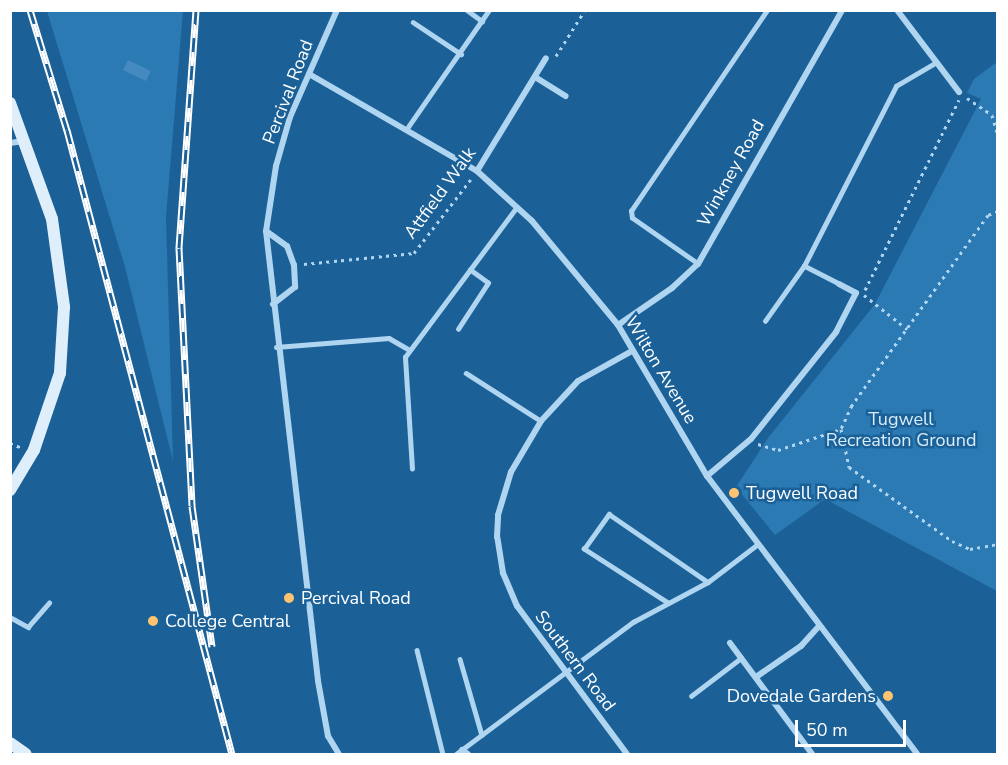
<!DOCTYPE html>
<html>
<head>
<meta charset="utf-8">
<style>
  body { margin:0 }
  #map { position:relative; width:1008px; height:765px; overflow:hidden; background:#1b6198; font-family:"Nunito Sans",sans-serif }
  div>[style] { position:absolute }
  .green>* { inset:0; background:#2b7ab4 }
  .building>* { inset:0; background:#448abf }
  .path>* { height:3px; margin-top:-1.5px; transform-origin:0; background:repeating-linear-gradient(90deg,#b0d5f0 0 3px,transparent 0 7.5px) }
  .lane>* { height:4.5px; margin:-2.25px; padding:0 2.25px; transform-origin:2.25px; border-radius:2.25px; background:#b0d5f0 }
  .street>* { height:6px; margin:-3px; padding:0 3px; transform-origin:3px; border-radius:3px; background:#b0d5f0 }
  .secondary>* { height:12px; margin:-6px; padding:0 6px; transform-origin:6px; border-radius:6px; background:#deeefb }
  .rail>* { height:7px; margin-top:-3.5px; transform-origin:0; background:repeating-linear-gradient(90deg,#1b6198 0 14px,#fff 0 28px); box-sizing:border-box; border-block:2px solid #fff }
  .dots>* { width:16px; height:16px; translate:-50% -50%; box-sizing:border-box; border:3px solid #1b6198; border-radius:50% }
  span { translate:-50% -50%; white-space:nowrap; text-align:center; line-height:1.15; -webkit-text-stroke:5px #1b6198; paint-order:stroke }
  .street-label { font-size:18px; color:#fff }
  .park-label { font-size:18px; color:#d7ecfb }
  .poi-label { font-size:18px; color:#fff }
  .left { translate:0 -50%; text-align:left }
  .right { translate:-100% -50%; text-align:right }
  .frame { position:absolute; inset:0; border:12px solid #fff; pointer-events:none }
  .scale { position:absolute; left:795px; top:720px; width:111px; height:27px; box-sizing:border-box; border:3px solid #fff; border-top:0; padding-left:8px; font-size:18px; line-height:21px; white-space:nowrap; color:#fff; -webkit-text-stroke:4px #1b6198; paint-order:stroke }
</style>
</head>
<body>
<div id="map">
  <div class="green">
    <div style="clip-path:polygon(47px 11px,183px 11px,166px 217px,173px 461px,125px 267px)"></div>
    <div style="clip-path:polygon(997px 62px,997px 591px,825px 499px,775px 535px,736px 487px,768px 438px,875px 304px,981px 99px,967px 93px,974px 79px)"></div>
  </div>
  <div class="building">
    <div style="clip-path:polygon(128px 60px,151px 71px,146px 81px,123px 70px)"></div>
  </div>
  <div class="path">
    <div style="left:556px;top:56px;width:54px;rotate:-57.8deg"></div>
    <div style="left:967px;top:98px;width:30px;rotate:34deg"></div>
    <div style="left:992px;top:115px;width:22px;rotate:74deg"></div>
    <div style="left:998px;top:211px;width:11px;rotate:158deg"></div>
    <div style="left:988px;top:215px;width:234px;rotate:125.6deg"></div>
    <div style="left:852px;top:405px;width:26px;rotate:115deg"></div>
    <div style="left:841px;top:429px;width:39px;rotate:78deg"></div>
    <div style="left:849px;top:467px;width:127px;rotate:35.7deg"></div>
    <div style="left:952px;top:541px;width:20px;rotate:24deg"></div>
    <div style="left:970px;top:549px;width:28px;rotate:-10deg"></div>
    <div style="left:304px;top:264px;width:111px;rotate:-5.7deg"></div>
    <div style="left:414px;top:253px;width:93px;rotate:-52.4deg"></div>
    <div style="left:865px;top:290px;width:212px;rotate:-63.7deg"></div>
    <div style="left:864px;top:295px;width:55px;rotate:38.3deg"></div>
    <div style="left:10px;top:443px;width:11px;rotate:22deg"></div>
    <div style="left:758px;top:444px;width:21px;rotate:17deg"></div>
    <div style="left:778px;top:450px;width:66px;rotate:-18.4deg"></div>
  </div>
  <div class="lane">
    <div style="left:467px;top:10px;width:19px;rotate:36deg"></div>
    <div style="left:413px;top:22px;width:58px;rotate:33.7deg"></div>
    <div style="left:408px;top:127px;width:142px;rotate:-55.3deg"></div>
    <div style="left:698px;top:264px;width:80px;rotate:-145.1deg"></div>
    <div style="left:632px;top:218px;width:7px;rotate:-98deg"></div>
    <div style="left:631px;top:211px;width:243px;rotate:-55.9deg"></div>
    <div style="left:839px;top:284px;width:39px;rotate:-153deg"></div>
    <div style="left:804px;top:266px;width:202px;rotate:-62.9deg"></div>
    <div style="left:896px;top:86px;width:45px;rotate:-30.5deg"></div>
    <div style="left:765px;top:321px;width:67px;rotate:-54.7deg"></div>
    <div style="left:458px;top:329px;width:55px;rotate:-56.9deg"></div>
    <div style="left:488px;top:283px;width:22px;rotate:-144deg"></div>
    <div style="left:276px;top:347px;width:113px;rotate:-4.6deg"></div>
    <div style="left:389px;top:338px;width:24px;rotate:30deg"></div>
    <div style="left:466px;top:373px;width:89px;rotate:32.6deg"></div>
    <div style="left:412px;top:469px;width:112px;rotate:-93.6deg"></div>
    <div style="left:405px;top:357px;width:187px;rotate:-53.3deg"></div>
    <div style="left:668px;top:603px;width:100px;rotate:-147.3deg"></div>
    <div style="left:584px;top:549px;width:43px;rotate:-54.5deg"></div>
    <div style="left:609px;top:514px;width:120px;rotate:34.5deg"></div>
    <div style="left:10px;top:617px;width:21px;rotate:29deg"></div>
    <div style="left:28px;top:627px;width:32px;rotate:-49deg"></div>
    <div style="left:417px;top:650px;width:107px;rotate:76deg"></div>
    <div style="left:460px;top:659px;width:79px;rotate:73.9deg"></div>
    <div style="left:691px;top:696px;width:63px;rotate:-37.2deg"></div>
    <div style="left:456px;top:754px;width:221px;rotate:-36.7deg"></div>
    <div style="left:633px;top:622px;width:85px;rotate:-28.1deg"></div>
    <div style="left:708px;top:582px;width:63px;rotate:-37.2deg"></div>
  </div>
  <div class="street">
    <div style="left:337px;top:10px;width:117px;rotate:113.7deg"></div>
    <div style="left:290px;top:117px;width:51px;rotate:105.9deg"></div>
    <div style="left:276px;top:166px;width:66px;rotate:98.7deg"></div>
    <div style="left:266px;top:231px;width:453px;rotate:83.4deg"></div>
    <div style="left:318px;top:681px;width:56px;rotate:79.7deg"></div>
    <div style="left:328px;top:736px;width:21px;rotate:59deg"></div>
    <div style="left:897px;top:10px;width:103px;rotate:52.9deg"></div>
    <div style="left:309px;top:74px;width:194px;rotate:30deg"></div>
    <div style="left:477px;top:171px;width:74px;rotate:42.3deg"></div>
    <div style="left:532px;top:221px;width:135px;rotate:50.4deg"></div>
    <div style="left:618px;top:325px;width:175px;rotate:59.5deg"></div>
    <div style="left:707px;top:476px;width:348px;rotate:52.9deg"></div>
    <div style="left:535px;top:77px;width:36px;rotate:32deg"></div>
    <div style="left:10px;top:143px;width:14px;rotate:-8deg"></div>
    <div style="left:477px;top:171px;width:132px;rotate:-58.6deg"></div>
    <div style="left:266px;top:231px;width:26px;rotate:36deg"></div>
    <div style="left:287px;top:246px;width:20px;rotate:70deg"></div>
    <div style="left:294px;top:265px;width:22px;rotate:87deg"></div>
    <div style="left:295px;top:287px;width:28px;rotate:142deg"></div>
    <div style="left:618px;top:325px;width:65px;rotate:-34.4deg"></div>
    <div style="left:672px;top:288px;width:35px;rotate:-43deg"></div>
    <div style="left:698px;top:264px;width:292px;rotate:-60.4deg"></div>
    <div style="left:707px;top:476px;width:57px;rotate:-40.1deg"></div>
    <div style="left:751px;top:439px;width:137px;rotate:-51.5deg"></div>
    <div style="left:836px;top:332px;width:44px;rotate:-62.9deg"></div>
    <div style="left:856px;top:293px;width:19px;rotate:-152deg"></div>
    <div style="left:730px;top:643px;width:138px;rotate:53.5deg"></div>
    <div style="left:756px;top:677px;width:55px;rotate:-34.6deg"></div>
    <div style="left:801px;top:646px;width:27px;rotate:-48deg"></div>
    <div style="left:462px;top:750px;width:7px;rotate:34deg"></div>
    <div style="left:627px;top:754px;width:184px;rotate:-126.6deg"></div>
    <div style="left:517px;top:606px;width:36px;rotate:-113deg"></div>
    <div style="left:503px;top:573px;width:36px;rotate:-99deg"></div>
    <div style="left:497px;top:537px;width:22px;rotate:-87deg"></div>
    <div style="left:498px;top:515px;width:45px;rotate:-73.2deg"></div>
    <div style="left:511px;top:472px;width:59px;rotate:-59.5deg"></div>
    <div style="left:541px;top:421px;width:54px;rotate:-47.2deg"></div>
    <div style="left:578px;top:381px;width:62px;rotate:-29.1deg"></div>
  </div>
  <div class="secondary">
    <div style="left:10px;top:103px;width:123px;rotate:70.1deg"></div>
    <div style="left:52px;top:219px;width:89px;rotate:82.2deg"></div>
    <div style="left:64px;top:307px;width:66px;rotate:93.5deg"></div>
    <div style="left:60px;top:373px;width:81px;rotate:108.7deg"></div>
    <div style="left:34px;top:450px;width:47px;rotate:121deg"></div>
    <div style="left:10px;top:743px;width:19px;rotate:35deg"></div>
  </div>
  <div class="rail">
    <div style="left:30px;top:10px;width:126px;rotate:72.9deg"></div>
    <div style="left:67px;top:130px;width:645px;rotate:75.19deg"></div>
    <div style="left:196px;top:10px;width:239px;rotate:94.1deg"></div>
    <div style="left:179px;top:248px;width:258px;rotate:87.1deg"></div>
    <div style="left:192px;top:506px;width:142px;rotate:81.9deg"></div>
  </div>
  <div class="dots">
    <div style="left:734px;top:493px;background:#ffc470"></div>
    <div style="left:289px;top:598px;background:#ffc470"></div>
    <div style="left:153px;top:621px;background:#ffc470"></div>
    <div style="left:888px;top:696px;background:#ffc470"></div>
  </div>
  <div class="street-label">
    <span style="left:288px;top:92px;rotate:-69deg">Percival Road</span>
    <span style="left:731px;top:173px;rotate:-61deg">Winkney Road</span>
    <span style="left:440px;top:193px;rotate:-54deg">Attfield Walk</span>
    <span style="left:661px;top:370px;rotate:59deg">Wilton Avenue</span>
    <span style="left:575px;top:661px;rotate:53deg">Southern Road</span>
  </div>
  <div class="park-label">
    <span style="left:901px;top:430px">Tugwell<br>Recreation Ground</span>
  </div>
  <div class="poi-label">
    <span class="left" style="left:746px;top:493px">Tugwell Road</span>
    <span class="left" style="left:301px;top:598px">Percival Road</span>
    <span class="left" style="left:165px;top:621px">College Central</span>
    <span class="right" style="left:876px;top:696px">Dovedale Gardens</span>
  </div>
  <div class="frame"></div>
  <div class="scale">50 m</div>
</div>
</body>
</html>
